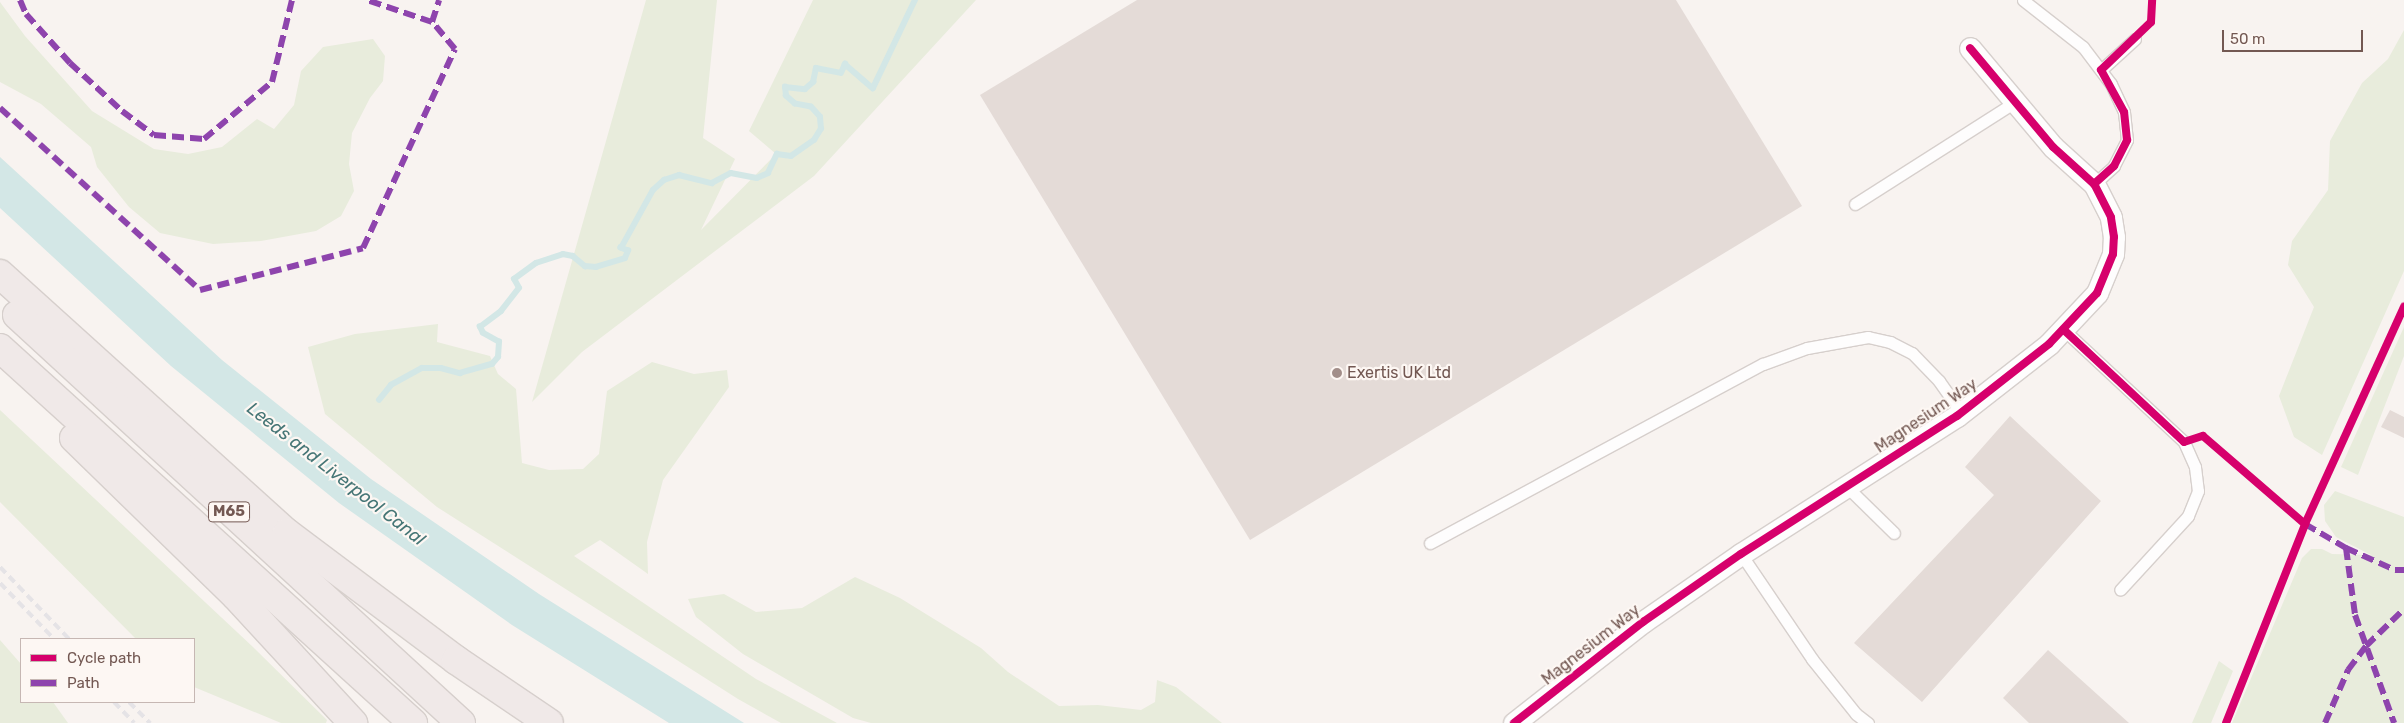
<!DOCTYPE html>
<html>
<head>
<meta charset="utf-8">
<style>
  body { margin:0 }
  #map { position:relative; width:2404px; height:723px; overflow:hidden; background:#f8f3f0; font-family:Rubik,sans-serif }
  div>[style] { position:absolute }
  .green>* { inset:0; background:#e8ecdc }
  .water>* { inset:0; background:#d3e7e6 }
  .stream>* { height:5.5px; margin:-2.75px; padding:0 2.75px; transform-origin:2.75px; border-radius:2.75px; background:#d3e7e6 }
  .building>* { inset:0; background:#e4dbd7 }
  .roads { filter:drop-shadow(1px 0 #d6cfcc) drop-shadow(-1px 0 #d6cfcc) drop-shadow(0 1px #d6cfcc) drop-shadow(0 -1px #d6cfcc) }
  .service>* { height:11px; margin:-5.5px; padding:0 5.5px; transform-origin:5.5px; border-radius:5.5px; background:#fefdfd }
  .minor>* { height:21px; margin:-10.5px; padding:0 10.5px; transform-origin:10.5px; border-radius:10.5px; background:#fefdfd }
  .motorway>* { height:28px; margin:-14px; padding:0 14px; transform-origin:14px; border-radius:14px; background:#f0e9e8 }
  .rail>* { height:4px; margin-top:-2px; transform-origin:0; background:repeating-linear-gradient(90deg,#e5e3e6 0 8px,transparent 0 13px) }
  .quiet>* { height:6px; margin-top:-3px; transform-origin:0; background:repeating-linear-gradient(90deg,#8e44ad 0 12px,transparent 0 18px) }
  .cycleway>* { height:8px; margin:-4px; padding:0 4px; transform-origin:4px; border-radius:4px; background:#d6006c }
  .dots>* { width:14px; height:14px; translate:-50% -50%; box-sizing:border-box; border:2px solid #fdf7f3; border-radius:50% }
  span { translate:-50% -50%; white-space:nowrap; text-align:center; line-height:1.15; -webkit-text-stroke:4.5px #fdf7f3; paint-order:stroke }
  .shield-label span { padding:1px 4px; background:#fdf7f3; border:1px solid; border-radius:4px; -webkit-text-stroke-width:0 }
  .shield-label { font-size:15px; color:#735852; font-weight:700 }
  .poi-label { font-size:16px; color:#735852 }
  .left { translate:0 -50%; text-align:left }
  .street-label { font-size:16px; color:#735852 }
  .water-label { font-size:18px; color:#467676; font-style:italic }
  .legend { position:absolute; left:20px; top:638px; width:175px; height:65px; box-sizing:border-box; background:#fdf7f3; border:1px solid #c6b7b3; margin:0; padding:6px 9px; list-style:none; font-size:15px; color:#735852 }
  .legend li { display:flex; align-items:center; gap:10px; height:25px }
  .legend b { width:25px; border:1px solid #c6b7b3 }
  .scale { position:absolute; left:2222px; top:30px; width:141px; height:22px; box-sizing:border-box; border:2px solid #735852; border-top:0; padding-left:6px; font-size:15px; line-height:18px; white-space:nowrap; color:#735852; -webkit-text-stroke:4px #fdf7f3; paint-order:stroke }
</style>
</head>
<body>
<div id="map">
  <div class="green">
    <div style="clip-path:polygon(646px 0,717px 0,703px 138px,735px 159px,701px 230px,776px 154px,749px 131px,813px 0,976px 0,814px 176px,582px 352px,532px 402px)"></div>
    <div style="clip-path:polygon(0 2px,25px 36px,92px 111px,154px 149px,188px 154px,222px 147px,257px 119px,274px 129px,294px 105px,301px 71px,323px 47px,373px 39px,385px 56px,383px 81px,370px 98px,352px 133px,349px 164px,354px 191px,341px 216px,316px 231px,261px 241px,213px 244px,160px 233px,129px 207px,97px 167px,91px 147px,41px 104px,0 82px)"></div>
    <div style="clip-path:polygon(2404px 30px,2404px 271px,2322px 455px,2294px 437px,2279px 396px,2314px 307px,2288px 265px,2292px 241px,2328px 190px,2330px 141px,2362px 83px,2388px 59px)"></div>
    <div style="clip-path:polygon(438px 324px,437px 342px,490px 356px,498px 374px,516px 389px,522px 463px,549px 470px,583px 469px,599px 454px,607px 391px,652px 362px,694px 374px,727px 370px,729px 387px,663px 480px,647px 542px,648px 574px,600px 540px,574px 556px,756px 679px,837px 723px,781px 723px,738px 699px,437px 507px,325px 414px,308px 347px,355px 334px)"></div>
    <div style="clip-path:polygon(2404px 327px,2404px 356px,2358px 475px,2341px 467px)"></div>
    <div style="clip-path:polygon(0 410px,253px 647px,327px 720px,326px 723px,281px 723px,194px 687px,194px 639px,136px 639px,0 502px)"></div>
    <div style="clip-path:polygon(2335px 491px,2404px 517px,2404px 723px,2232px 723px,2302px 558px,2311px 549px,2322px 549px,2332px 554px,2371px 555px,2336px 537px,2325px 521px,2324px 505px)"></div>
    <div style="clip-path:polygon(855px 577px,900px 598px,981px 648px,1008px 672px,1059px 706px,1098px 705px,1141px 710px,1155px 702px,1157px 680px,1176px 687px,1222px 723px,871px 723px,853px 718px,743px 654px,696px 617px,688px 599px,724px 594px,756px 612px,802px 608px)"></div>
    <div style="clip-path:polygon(0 640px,21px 664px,21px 702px,53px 702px,68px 723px,0 723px)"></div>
    <div style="clip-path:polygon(2219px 661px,2233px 671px,2211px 723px,2192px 723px)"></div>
  </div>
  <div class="water">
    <div style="clip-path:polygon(0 157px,222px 360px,371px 479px,539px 594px,744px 723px,669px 723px,512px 625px,339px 503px,171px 366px,0 208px)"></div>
  </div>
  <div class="stream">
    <div style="left:379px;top:400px;width:19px;rotate:-51deg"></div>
    <div style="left:391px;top:385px;width:35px;rotate:-29deg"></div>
    <div style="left:422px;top:368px;width:19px"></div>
    <div style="left:441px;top:368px;width:20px;rotate:15deg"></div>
    <div style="left:460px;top:373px;width:33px;rotate:-16deg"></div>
    <div style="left:492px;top:364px;width:9px;rotate:-49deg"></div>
    <div style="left:498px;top:357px;width:15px;rotate:-86deg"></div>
    <div style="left:499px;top:342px;width:18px;rotate:-151deg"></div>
    <div style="left:483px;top:333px;width:7px;rotate:-117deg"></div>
    <div style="left:480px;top:327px;width:26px;rotate:-37deg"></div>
    <div style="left:501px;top:311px;width:29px;rotate:-52deg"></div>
    <div style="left:519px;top:288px;width:10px;rotate:-119deg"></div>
    <div style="left:514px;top:279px;width:27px;rotate:-36deg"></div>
    <div style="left:536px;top:263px;width:28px;rotate:-18deg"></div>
    <div style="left:563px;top:254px;width:10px;rotate:11deg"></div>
    <div style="left:573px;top:256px;width:16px;rotate:40deg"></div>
    <div style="left:585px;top:266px;width:11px;rotate:5deg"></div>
    <div style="left:596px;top:267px;width:30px;rotate:-17deg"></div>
    <div style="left:625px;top:258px;width:8px;rotate:-67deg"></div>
    <div style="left:628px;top:251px;width:8px;rotate:-157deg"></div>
    <div style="left:621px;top:248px;width:66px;rotate:-61.1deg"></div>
    <div style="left:653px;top:190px;width:15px;rotate:-42deg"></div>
    <div style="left:664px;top:180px;width:16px;rotate:-18deg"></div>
    <div style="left:679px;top:175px;width:34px;rotate:14deg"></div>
    <div style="left:712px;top:183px;width:21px;rotate:-28deg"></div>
    <div style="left:731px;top:173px;width:26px;rotate:11deg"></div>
    <div style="left:757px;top:178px;width:12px;rotate:-24deg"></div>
    <div style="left:768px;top:173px;width:21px;rotate:-65deg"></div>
    <div style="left:777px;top:154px;width:14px;rotate:8deg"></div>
    <div style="left:791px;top:156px;width:28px;rotate:-35deg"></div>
    <div style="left:814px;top:140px;width:13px;rotate:-58deg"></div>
    <div style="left:821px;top:129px;width:12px;rotate:-95deg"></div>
    <div style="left:820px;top:117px;width:13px;rotate:-132deg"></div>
    <div style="left:811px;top:107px;width:16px;rotate:-169deg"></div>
    <div style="left:795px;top:104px;width:12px;rotate:-138deg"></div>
    <div style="left:786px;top:96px;width:9px;rotate:-96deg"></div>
    <div style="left:785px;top:87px;width:20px;rotate:6deg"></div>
    <div style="left:805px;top:89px;width:11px;rotate:-41deg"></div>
    <div style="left:813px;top:82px;width:14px;rotate:-78deg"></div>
    <div style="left:816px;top:68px;width:25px;rotate:11deg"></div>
    <div style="left:841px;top:73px;width:10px;rotate:-66deg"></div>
    <div style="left:845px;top:64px;width:37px;rotate:41deg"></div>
    <div style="left:873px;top:88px;width:98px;rotate:-64.5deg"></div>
  </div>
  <div class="building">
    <div style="clip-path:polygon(1137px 0,1676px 0,1802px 206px,1250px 540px,980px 95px)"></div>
    <div style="clip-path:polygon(2390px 410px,2404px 417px,2404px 438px,2381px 427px)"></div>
    <div style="clip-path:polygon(2010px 416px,2101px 501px,1922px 702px,1854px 643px,1994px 495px,1965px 467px)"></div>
    <div style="clip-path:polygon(2048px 650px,2129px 723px,2029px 723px,2003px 698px)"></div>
  </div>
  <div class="roads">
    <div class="service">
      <div style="left:2023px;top:0;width:76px;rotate:38.1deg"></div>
      <div style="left:2083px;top:47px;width:46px;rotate:52.9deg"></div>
      <div style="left:2111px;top:84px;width:31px;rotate:65deg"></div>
      <div style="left:2124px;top:112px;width:28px;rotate:84deg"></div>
      <div style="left:2127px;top:140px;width:29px;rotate:117deg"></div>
      <div style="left:2114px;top:166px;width:27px;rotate:138deg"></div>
      <div style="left:2101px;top:70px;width:46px;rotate:-42.4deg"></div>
      <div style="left:1855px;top:204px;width:190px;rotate:-32.5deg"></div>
      <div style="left:2064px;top:330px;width:164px;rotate:43deg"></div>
      <div style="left:2184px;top:442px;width:27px;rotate:66deg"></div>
      <div style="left:2195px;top:467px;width:24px;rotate:83deg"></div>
      <div style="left:2198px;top:491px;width:27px;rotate:112deg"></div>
      <div style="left:2188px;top:516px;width:100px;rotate:132.6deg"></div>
      <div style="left:1846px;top:486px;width:67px;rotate:44.4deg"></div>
      <div style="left:1430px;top:543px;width:378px;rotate:-28.3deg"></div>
      <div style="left:1763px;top:364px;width:47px;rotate:-20deg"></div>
      <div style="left:1807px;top:348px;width:62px;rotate:-10.2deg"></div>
      <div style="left:1868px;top:337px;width:23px;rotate:13deg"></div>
      <div style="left:1890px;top:342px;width:25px;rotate:27deg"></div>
      <div style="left:1912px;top:353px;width:39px;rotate:46deg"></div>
      <div style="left:1939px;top:381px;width:38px;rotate:55deg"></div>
      <div style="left:1741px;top:554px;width:127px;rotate:55.9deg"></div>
      <div style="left:1812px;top:659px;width:70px;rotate:51.3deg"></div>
      <div style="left:1856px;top:714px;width:15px;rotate:37deg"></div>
    </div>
    <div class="minor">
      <div style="left:1514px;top:723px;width:164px;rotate:-38.1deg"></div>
      <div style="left:1643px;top:622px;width:119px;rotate:-34.8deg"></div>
      <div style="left:1741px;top:554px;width:256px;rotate:-32.6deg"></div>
      <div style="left:1957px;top:416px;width:117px;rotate:-38deg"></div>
      <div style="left:2049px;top:344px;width:70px;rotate:-46.7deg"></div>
      <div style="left:2097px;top:293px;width:42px;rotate:-67.7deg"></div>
      <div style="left:2113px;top:254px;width:17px;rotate:-87deg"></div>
      <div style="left:2114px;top:237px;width:20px;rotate:-99deg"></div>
      <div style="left:2111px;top:217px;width:37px;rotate:-117deg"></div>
      <div style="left:2094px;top:184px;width:55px;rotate:-137.9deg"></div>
      <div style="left:2053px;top:147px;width:129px;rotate:-130deg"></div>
    </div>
    <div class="motorway">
      <div style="left:0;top:274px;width:387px;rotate:42.1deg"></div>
      <div style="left:287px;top:533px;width:211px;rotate:36.9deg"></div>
      <div style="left:456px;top:660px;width:112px;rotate:34.1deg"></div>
      <div style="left:17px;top:315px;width:603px;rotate:42.58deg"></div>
      <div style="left:0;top:348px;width:558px;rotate:42.24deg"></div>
      <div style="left:74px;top:438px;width:226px;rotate:44.3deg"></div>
      <div style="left:236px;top:596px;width:173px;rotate:47.3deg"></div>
    </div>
  </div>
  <div class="rail">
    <div style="left:0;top:567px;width:100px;rotate:46.2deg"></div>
    <div style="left:0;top:583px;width:78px;rotate:46deg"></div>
    <div style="left:114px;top:702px;width:29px;rotate:46deg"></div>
    <div style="left:129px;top:702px;width:30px;rotate:45deg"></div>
  </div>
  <div class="quiet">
    <div style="left:20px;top:0;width:15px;rotate:67deg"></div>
    <div style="left:26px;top:14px;width:66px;rotate:48.1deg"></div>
    <div style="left:70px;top:63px;width:71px;rotate:42.7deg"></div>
    <div style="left:122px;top:111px;width:40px;rotate:37deg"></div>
    <div style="left:154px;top:135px;width:50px;rotate:4.6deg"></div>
    <div style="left:204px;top:139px;width:89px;rotate:-40deg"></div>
    <div style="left:272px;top:82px;width:84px;rotate:-76.3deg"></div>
    <div style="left:432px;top:22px;width:23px;rotate:-72deg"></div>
    <div style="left:0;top:108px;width:270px;rotate:42.3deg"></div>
    <div style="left:200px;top:290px;width:168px;rotate:-14.4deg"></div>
    <div style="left:363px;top:248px;width:219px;rotate:-65.2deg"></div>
    <div style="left:455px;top:49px;width:35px;rotate:-130deg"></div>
    <div style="left:432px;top:22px;width:69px;rotate:-161.3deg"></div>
    <div style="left:2305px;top:524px;width:48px;rotate:30.3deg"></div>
    <div style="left:2346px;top:548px;width:54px;rotate:24.2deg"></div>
    <div style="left:2395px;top:570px;width:9px"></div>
    <div style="left:2346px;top:548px;width:68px;rotate:82.3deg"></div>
    <div style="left:2355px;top:615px;width:115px;rotate:70.1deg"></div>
    <div style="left:2325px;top:723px;width:58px;rotate:-66.5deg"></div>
    <div style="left:2348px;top:670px;width:30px;rotate:-53deg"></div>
    <div style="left:2366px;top:646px;width:53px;rotate:-44.2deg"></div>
  </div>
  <div class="cycleway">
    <div style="left:2094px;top:184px;width:27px;rotate:-42deg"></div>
    <div style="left:2114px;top:166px;width:29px;rotate:-63deg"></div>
    <div style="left:2127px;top:140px;width:28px;rotate:-96deg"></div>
    <div style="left:2124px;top:112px;width:48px;rotate:-118.7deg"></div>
    <div style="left:2101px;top:70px;width:69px;rotate:-43.8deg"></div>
    <div style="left:2151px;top:22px;width:22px;rotate:-87deg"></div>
    <div style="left:2064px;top:330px;width:164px;rotate:43deg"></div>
    <div style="left:2184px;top:442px;width:20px;rotate:-18deg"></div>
    <div style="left:2203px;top:436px;width:135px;rotate:40.8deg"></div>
    <div style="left:1514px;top:723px;width:164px;rotate:-38.1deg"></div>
    <div style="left:1643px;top:622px;width:119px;rotate:-34.8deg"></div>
    <div style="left:1741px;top:554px;width:256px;rotate:-32.6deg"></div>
    <div style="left:1957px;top:416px;width:117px;rotate:-38deg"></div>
    <div style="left:2049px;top:344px;width:70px;rotate:-46.7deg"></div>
    <div style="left:2097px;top:293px;width:42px;rotate:-67.7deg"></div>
    <div style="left:2113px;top:254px;width:17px;rotate:-87deg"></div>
    <div style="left:2114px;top:237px;width:20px;rotate:-99deg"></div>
    <div style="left:2111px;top:217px;width:37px;rotate:-117deg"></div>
    <div style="left:2094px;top:184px;width:55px;rotate:-137.9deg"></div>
    <div style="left:2053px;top:147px;width:129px;rotate:-130deg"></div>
    <div style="left:2226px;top:723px;width:214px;rotate:-68.3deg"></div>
    <div style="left:2305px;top:524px;width:239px;rotate:-65.5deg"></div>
  </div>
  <div class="dots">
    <div style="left:1337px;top:373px;background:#a28e89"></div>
  </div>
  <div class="shield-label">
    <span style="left:229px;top:512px">M65</span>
  </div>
  <div class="poi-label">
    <span class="left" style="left:1347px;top:373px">Exertis UK Ltd</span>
  </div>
  <div class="street-label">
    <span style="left:1926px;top:416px;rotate:-34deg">Magnesium Way</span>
    <span style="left:1591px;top:645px;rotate:-38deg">Magnesium Way</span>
  </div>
  <div class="water-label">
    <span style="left:336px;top:474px;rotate:38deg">Leeds and Liverpool Canal</span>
  </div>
  <ul class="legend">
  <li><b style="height:6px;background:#d6006c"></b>Cycle path</li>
  <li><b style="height:6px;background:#8e44ad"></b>Path</li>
  </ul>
  <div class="scale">50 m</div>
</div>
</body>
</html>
